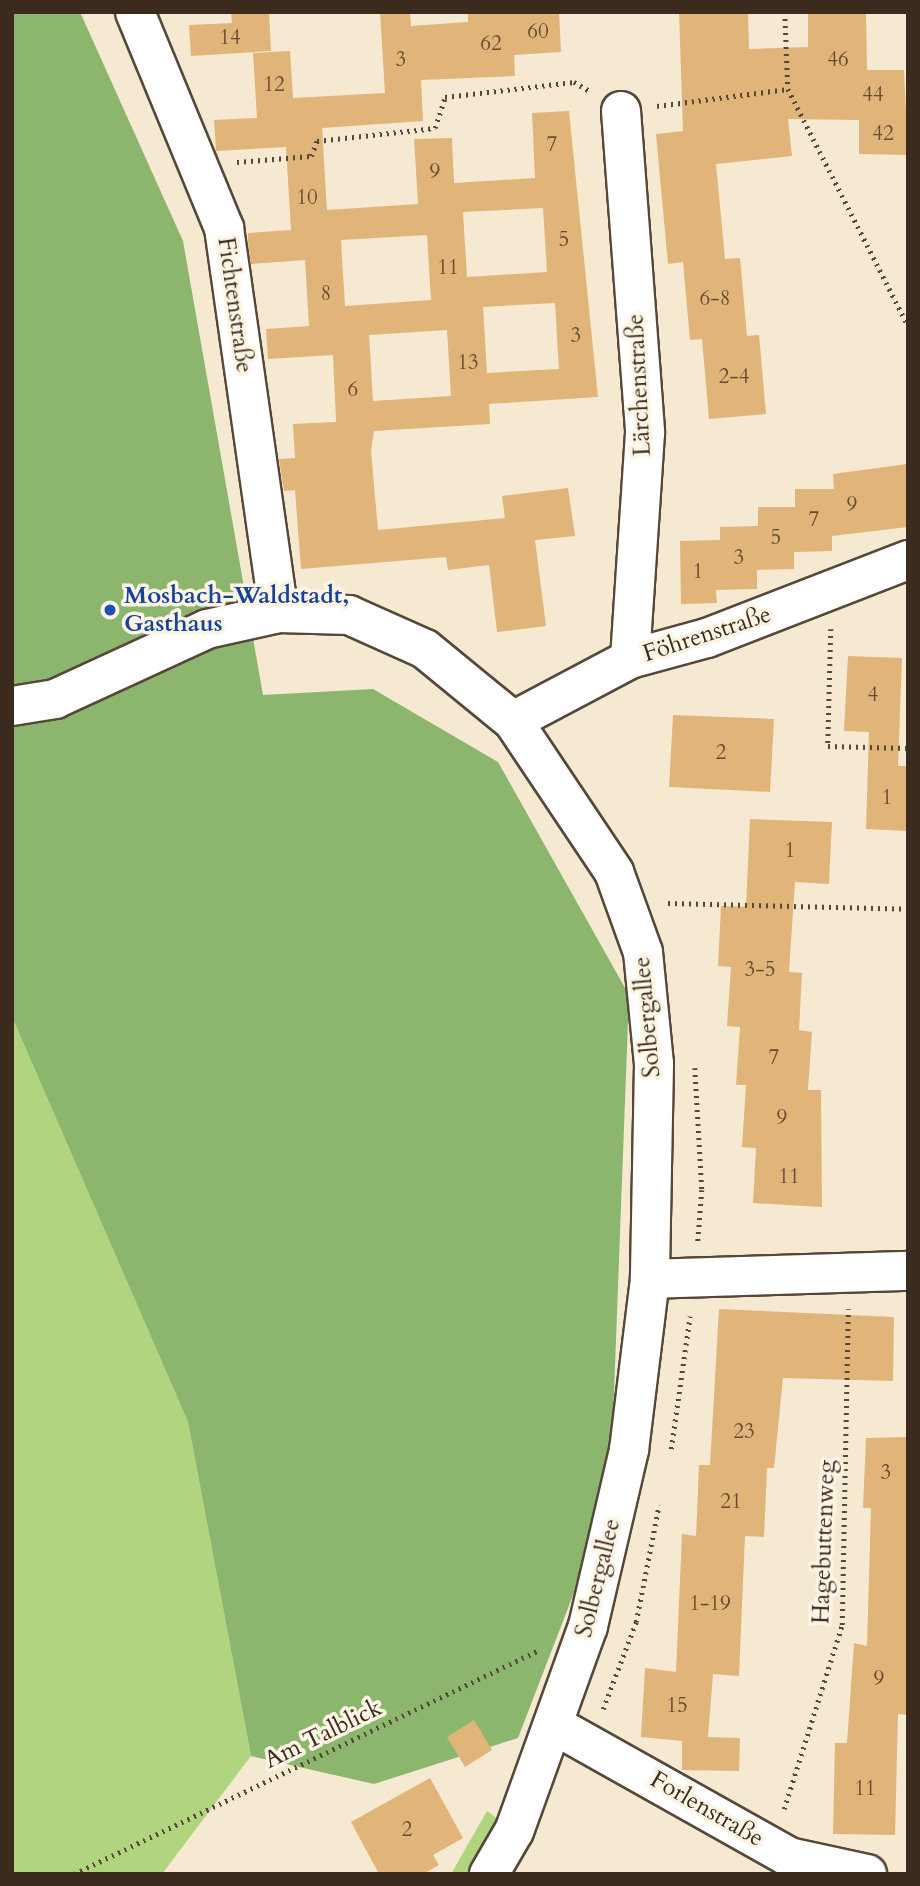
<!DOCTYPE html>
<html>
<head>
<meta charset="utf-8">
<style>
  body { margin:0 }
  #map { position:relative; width:920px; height:1886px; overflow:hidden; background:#f5ead1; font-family:Cardo,serif }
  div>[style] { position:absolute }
  .green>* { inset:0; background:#b1d57e }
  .forest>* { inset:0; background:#8cb66d }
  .building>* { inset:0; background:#e1b47a }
  .path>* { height:4.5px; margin-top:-2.25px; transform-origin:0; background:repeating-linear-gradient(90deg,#574739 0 2px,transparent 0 7px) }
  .roads { filter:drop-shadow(2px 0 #574739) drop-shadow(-2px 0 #574739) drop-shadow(0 2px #574739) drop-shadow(0 -2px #574739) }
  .minor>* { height:38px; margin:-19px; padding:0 19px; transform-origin:19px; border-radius:19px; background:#fff }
  .dots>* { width:19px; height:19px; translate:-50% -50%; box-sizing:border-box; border:4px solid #fcf5e5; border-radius:50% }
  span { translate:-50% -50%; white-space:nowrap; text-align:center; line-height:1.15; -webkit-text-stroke:7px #fcf5e5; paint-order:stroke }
  .number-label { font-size:21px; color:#644c35 }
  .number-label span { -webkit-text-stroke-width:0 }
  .street-label { font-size:24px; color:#3b2a1e }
  .transit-label { font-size:24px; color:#164399; font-weight:700 }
  .left { translate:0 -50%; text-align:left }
  .frame { position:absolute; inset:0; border:14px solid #3b2a1e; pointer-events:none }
</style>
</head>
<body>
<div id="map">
  <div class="green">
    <div style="clip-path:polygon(12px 1017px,188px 1422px,251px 1756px,162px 1874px,12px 1874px)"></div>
    <div style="clip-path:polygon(487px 1811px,514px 1831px,489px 1874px,451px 1874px)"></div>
  </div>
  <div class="forest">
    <div style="clip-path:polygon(12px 12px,80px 12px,183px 241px,263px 695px,373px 689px,498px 762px,629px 995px,610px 1499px,518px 1738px,374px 1784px,251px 1756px,188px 1422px,12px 1017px)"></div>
  </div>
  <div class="building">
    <div style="clip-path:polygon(231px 12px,269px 12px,271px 51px,191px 56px,189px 25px,232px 23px)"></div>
    <div style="clip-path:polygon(evenodd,380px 12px,410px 12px,411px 26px,468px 22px,468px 12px,559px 12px,561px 52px,514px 55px,515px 76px,421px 80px,423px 121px,322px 128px,327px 210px,418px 204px,414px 139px,452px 138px,454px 183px,535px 178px,532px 113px,569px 111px,598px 397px,489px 404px,490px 424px,374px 431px,371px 451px,378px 530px,505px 518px,502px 496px,568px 488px,575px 536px,535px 540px,546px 626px,497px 632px,489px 565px,448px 570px,446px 557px,301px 569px,295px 490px,284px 491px,279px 459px,295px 458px,293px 424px,336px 422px,333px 355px,268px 359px,266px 329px,309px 326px,305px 260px,251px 264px,248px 242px,248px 233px,291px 230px,286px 147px,216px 151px,214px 120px,257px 118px,253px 53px,290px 51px,293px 98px,385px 93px,380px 12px,543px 208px,547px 272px,467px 277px,463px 212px,543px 208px,380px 12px,427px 235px,431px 300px,345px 306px,341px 240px,427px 235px,380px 12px,555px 303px,559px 369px,487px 373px,483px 307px,555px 303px,380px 12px,447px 330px,451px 396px,373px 401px,369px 335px,447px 330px)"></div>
    <div style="clip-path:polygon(679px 12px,748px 12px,749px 49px,808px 47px,808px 12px,866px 12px,867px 70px,904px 70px,908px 155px,859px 154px,859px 120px,788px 119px,792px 156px,716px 164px,725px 259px,740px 258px,747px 336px,759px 335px,766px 414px,709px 419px,702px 339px,690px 340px,683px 262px,668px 264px,656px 134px,683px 131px)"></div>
    <div style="clip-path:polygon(907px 464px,908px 527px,832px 536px,832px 551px,794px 552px,794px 569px,757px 570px,757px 589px,716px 590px,717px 603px,681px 604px,680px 541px,720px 540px,720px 527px,758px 526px,758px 507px,795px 507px,795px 489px,834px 489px,833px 474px)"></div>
    <div style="clip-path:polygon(848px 656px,902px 658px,898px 766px,908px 766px,908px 831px,866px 829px,869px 732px,844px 731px)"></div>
    <div style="clip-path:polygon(673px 715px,774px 719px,770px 792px,669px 787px)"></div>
    <div style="clip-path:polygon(750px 819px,832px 822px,829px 884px,795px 882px,789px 972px,802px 973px,799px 1030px,812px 1032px,808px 1090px,821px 1090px,822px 1207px,753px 1203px,756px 1148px,742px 1147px,746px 1085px,736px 1085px,740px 1027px,727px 1026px,731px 967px,718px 966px,721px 906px,746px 907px)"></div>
    <div style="clip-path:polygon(719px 1309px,894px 1317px,893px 1381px,783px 1378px,774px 1468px,767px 1468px,764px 1537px,745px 1536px,739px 1676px,713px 1674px,708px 1737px,740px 1738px,739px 1771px,682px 1770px,682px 1741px,641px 1737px,645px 1668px,676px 1672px,682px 1534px,696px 1536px,699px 1465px,710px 1465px)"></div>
    <div style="clip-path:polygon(908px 1437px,908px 1715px,898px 1714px,895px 1835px,833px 1834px,835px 1743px,847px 1743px,854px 1643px,867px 1646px,871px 1508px,863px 1508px,866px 1438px)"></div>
    <div style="clip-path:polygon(474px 1720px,492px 1750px,465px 1767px,447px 1737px)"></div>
    <div style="clip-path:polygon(430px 1778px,463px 1838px,433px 1855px,439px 1865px,423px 1874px,379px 1874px,351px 1822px)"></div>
  </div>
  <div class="path">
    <div style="left:785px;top:12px;width:77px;rotate:87.8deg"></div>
    <div style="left:788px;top:89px;width:266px;rotate:63.1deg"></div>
    <div style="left:657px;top:106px;width:132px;rotate:-7.4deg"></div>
    <div style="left:237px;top:162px;width:74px;rotate:-4.6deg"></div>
    <div style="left:311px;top:156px;width:16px;rotate:-68deg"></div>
    <div style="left:317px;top:141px;width:119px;rotate:-6.3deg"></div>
    <div style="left:435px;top:128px;width:33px;rotate:-72deg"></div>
    <div style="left:445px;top:97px;width:130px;rotate:-6.6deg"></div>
    <div style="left:574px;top:82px;width:20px;rotate:30deg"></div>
    <div style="left:831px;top:629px;width:117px;rotate:91.5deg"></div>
    <div style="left:828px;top:746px;width:80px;rotate:1.4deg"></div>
    <div style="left:668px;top:903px;width:240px;rotate:1.4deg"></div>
    <div style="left:695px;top:1068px;width:122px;rotate:86.7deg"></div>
    <div style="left:702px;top:1190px;width:51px;rotate:94.5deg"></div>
    <div style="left:671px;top:1449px;width:134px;rotate:-81.9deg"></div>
    <div style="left:603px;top:1709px;width:93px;rotate:-69.2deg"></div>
    <div style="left:636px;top:1622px;width:119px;rotate:-78.9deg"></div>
    <div style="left:784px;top:1809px;width:193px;rotate:-72.5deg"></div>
    <div style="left:842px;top:1625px;width:316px;rotate:-88.9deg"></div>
    <div style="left:74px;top:1874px;width:514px;rotate:-25.72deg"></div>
  </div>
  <div class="roads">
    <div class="minor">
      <div style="left:135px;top:12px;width:234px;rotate:67.6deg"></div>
      <div style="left:224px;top:228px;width:389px;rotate:81.9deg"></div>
      <div style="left:621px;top:111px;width:323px;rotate:85.7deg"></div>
      <div style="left:645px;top:433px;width:226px;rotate:93.8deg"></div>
      <div style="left:12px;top:706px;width:44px;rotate:-9.2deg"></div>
      <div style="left:55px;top:699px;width:167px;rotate:-24.7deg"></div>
      <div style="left:207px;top:629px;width:74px;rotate:-12.5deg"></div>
      <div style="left:279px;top:613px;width:70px;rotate:1.6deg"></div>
      <div style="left:349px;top:615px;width:83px;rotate:24.1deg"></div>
      <div style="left:425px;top:649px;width:114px;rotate:39.3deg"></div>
      <div style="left:513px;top:721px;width:182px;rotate:56.2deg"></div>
      <div style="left:614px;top:872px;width:85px;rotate:70.1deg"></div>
      <div style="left:643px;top:952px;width:113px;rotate:84.4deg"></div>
      <div style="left:654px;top:1064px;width:215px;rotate:91.1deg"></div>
      <div style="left:650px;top:1279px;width:172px;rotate:97deg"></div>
      <div style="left:629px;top:1450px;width:181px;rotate:103.1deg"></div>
      <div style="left:588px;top:1626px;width:218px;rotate:109.8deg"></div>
      <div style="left:514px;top:1831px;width:50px;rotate:120.2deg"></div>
      <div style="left:513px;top:721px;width:132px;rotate:-27.9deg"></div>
      <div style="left:630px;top:659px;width:80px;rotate:-15.3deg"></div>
      <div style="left:707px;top:638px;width:216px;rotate:-21.2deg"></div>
      <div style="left:650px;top:1279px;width:258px;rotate:-1.8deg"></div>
      <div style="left:554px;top:1725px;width:270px;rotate:29.3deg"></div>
      <div style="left:789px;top:1857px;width:80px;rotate:12.3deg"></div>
    </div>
  </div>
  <div class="dots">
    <div style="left:110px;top:610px;background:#1a4fb4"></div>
  </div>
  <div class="number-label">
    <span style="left:538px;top:32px">60</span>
    <span style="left:230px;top:38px">14</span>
    <span style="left:491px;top:44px">62</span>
    <span style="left:401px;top:60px">3</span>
    <span style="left:838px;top:60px">46</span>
    <span style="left:274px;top:85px">12</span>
    <span style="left:873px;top:95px">44</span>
    <span style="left:883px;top:134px">42</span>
    <span style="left:552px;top:145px">7</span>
    <span style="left:435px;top:172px">9</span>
    <span style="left:307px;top:198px">10</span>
    <span style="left:564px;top:240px">5</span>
    <span style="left:448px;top:268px">11</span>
    <span style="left:326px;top:294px">8</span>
    <span style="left:715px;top:299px">6-8</span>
    <span style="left:576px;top:336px">3</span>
    <span style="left:468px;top:363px">13</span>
    <span style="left:734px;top:377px">2-4</span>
    <span style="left:353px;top:390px">6</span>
    <span style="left:852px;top:505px">9</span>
    <span style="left:814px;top:520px">7</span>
    <span style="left:776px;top:538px">5</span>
    <span style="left:739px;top:558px">3</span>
    <span style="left:698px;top:572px">1</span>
    <span style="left:873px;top:695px">4</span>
    <span style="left:721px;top:753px">2</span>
    <span style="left:887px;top:798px">1</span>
    <span style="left:790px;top:851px">1</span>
    <span style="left:760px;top:970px">3-5</span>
    <span style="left:774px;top:1058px">7</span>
    <span style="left:782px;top:1118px">9</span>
    <span style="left:789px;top:1177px">11</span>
    <span style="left:744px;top:1432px">23</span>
    <span style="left:886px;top:1473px">3</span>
    <span style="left:731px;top:1502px">21</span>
    <span style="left:710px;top:1604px">1-19</span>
    <span style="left:879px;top:1679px">9</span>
    <span style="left:677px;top:1706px">15</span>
    <span style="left:865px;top:1789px">11</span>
    <span style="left:407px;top:1830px">2</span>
  </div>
  <div class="street-label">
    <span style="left:235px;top:305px;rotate:82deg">Fichtenstraße</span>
    <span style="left:639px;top:385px;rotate:-93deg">Lärchenstraße</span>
    <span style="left:707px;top:634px;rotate:-18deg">Föhrenstraße</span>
    <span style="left:647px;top:1017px;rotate:-95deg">Solbergallee</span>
    <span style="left:824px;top:1542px;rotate:-88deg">Hagebuttenweg</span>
    <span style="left:598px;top:1578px;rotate:-76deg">Solbergallee</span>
    <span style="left:323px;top:1734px;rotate:-26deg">Am Talblick</span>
    <span style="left:707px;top:1809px;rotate:30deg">Forlenstraße</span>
  </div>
  <div class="transit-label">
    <span class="left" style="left:124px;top:610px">Mosbach-Waldstadt,<br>Gasthaus</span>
  </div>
  <div class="frame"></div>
</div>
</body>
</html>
